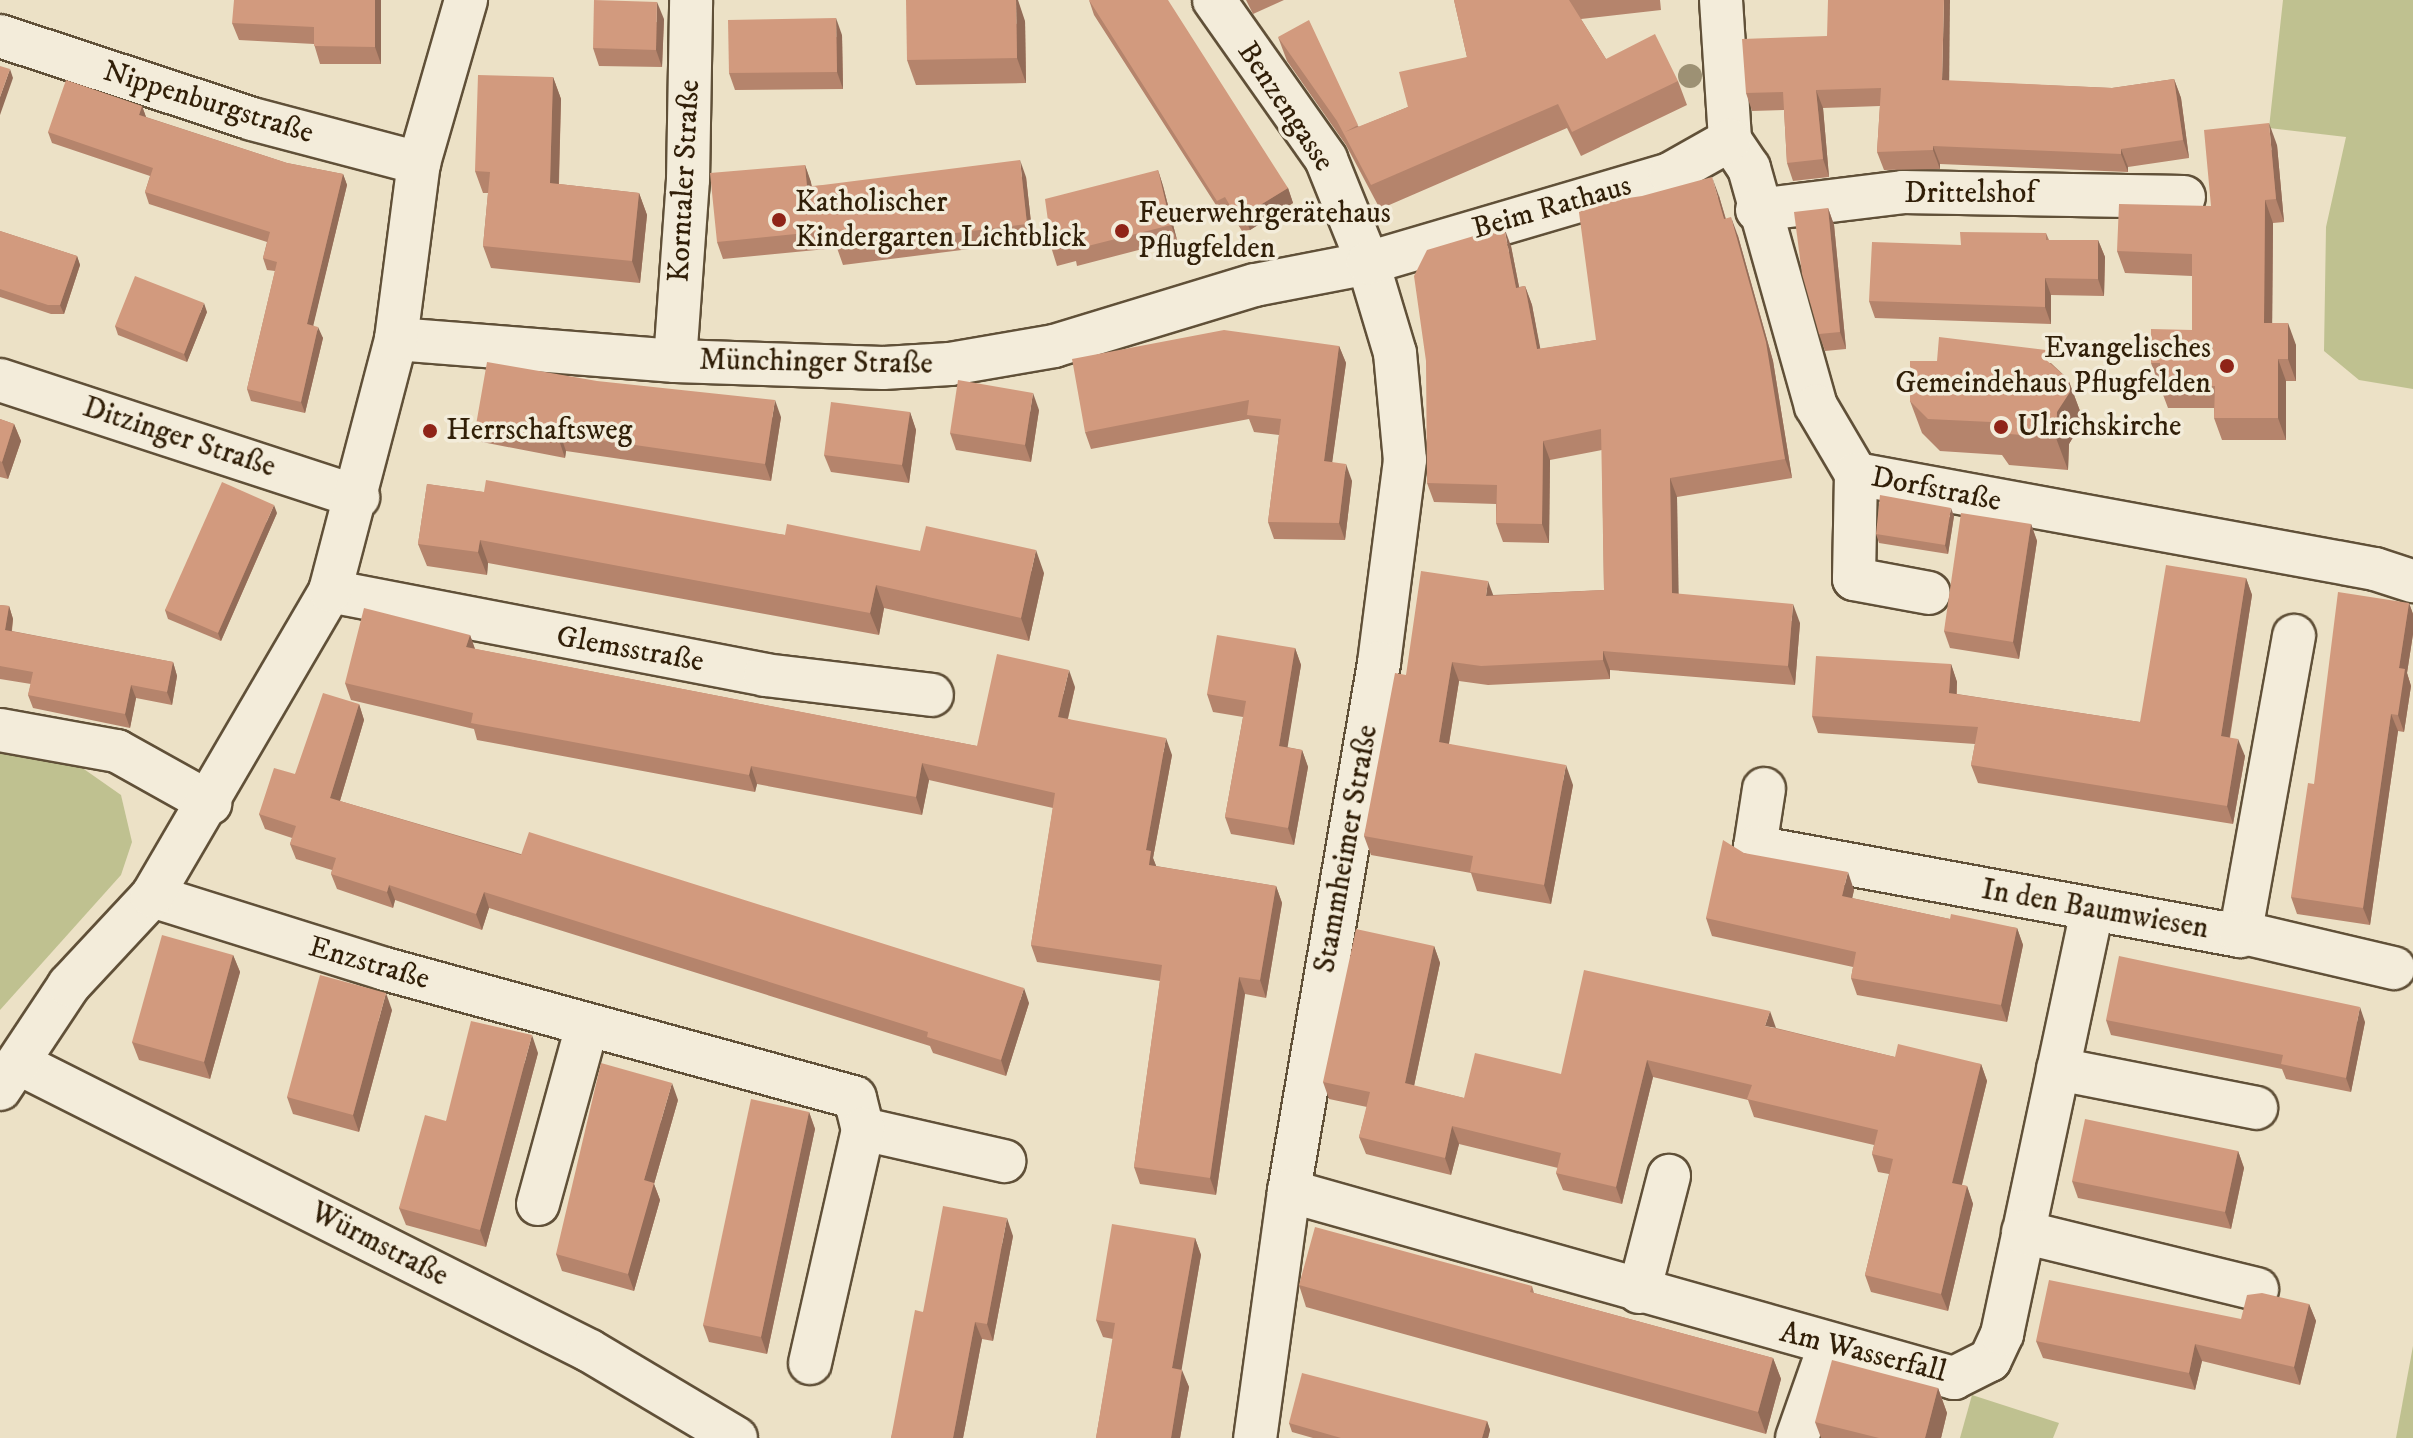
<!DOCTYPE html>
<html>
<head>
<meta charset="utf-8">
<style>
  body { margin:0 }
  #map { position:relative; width:2413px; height:1438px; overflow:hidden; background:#ece1c6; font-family:"IM FELL DW Pica",serif }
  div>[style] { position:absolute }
  .green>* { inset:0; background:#bfc190 }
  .roads { filter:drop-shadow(2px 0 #605038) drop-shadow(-2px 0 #605038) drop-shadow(0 2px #605038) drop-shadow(0 -2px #605038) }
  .minor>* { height:42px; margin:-21px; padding:0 21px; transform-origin:21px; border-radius:21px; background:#f3ecda }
  .trees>* { width:24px; height:24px; margin:-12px; border-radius:50%; background:#9d9174 }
  .wall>* { inset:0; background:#b5846c }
  .shaded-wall>* { inset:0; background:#936c58 }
  .building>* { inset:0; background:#d29a7e }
  .dots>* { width:22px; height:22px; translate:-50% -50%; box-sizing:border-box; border:4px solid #f3ecda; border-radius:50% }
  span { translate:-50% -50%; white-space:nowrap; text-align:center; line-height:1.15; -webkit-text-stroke:7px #f3ecda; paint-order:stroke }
  .street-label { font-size:30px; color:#311f08 }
  .poi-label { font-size:30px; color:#311f08 }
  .left { translate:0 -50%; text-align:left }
  .right { translate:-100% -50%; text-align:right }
</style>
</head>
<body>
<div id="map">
  <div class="green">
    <div style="clip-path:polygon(2283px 0,2413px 0,2413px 389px,2359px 380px,2324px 351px,2326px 227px,2346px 137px,2269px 128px)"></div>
    <div style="clip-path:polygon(0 753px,81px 767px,121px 795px,132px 842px,121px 875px,0 1010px)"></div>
    <div style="clip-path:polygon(2413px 1346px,2413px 1438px,2396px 1438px)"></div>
    <div style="clip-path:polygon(1972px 1395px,2059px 1423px,2053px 1438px,1960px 1438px)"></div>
  </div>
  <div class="roads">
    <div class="minor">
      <div style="left:1214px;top:0;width:194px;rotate:54.8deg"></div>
      <div style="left:1326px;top:159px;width:112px;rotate:68deg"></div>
      <div style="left:1368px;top:263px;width:94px;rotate:73.3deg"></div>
      <div style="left:1395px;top:353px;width:107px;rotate:84.7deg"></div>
      <div style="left:1405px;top:460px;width:205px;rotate:97.3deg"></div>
      <div style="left:1379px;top:663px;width:536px;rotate:99.67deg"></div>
      <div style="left:1289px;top:1191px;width:249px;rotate:97.8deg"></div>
      <div style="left:1721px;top:0;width:140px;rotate:86.3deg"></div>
      <div style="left:1730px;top:140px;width:34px;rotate:56deg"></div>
      <div style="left:1749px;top:168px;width:247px;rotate:74.3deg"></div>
      <div style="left:1816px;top:406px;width:79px;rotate:59.5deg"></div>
      <div style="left:1856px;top:474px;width:528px;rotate:10.37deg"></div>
      <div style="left:2375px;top:569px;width:40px;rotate:18deg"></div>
      <div style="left:0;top:36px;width:265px;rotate:18.2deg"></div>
      <div style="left:252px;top:119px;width:173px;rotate:14.8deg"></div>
      <div style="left:1757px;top:210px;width:147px;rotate:-7deg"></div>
      <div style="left:1903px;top:192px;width:281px;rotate:1deg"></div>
      <div style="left:396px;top:339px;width:280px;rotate:4.5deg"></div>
      <div style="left:675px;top:361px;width:208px;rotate:1.9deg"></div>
      <div style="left:883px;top:368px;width:67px;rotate:-3.4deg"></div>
      <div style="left:950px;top:364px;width:106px;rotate:-9.8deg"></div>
      <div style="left:1054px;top:346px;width:210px;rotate:-16.9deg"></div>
      <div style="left:1255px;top:285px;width:115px;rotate:-11deg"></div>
      <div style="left:1368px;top:263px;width:315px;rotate:-16.4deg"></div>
      <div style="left:1670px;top:174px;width:69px;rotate:-29.5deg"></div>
      <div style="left:675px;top:361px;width:181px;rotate:-85.9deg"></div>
      <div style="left:688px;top:180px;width:180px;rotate:-89deg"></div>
      <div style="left:0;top:380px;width:377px;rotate:18.1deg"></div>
      <div style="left:1856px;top:474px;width:105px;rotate:91.1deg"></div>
      <div style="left:1854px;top:579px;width:76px;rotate:10.6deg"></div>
      <div style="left:330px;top:591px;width:443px;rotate:10.9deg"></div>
      <div style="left:765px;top:675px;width:168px;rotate:6.8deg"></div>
      <div style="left:0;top:730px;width:119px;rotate:10.2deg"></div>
      <div style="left:117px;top:751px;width:107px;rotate:29.2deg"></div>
      <div style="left:1764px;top:789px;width:59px;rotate:98.8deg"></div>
      <div style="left:1755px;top:847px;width:493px;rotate:10.4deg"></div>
      <div style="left:2240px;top:936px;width:305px;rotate:-79.8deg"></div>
      <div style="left:152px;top:896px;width:244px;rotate:17.4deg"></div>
      <div style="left:385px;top:969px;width:487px;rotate:15.3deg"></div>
      <div style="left:855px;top:1098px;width:32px;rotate:76deg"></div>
      <div style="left:863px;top:1129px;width:145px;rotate:12.8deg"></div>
      <div style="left:2240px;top:932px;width:158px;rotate:13.2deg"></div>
      <div style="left:18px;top:1063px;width:640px;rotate:26.73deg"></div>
      <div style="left:590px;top:1351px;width:170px;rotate:30.8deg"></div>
      <div style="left:2058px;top:1069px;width:202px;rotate:11.1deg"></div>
      <div style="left:0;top:1089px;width:125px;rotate:-56.4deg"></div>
      <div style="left:69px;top:985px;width:122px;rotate:-47deg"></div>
      <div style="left:152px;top:896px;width:353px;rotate:-59.7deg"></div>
      <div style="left:330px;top:591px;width:260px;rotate:-75.3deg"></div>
      <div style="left:396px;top:339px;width:177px;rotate:-82.6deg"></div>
      <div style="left:419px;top:163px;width:170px;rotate:-73.9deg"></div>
      <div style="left:1289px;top:1191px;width:691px;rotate:15.71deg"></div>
      <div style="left:1954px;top:1378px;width:40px;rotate:-26.6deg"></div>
      <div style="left:1990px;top:1360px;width:29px;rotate:-65deg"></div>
      <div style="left:2002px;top:1334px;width:434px;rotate:-78deg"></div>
      <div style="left:538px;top:1204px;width:185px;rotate:-74.6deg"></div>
      <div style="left:2023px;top:1232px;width:241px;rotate:13.7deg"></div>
      <div style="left:1639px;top:1292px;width:120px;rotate:-75.5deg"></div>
      <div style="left:810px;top:1363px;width:240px;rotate:-77.2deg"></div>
      <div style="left:1797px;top:1438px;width:96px;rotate:-70.6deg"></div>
    </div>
  </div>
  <div class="trees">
    <div style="left:1690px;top:76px"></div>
  </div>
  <div class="wall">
    <div style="clip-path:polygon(381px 0,381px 64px,320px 64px,314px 44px,239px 40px,232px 23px)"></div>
    <div style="clip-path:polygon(1089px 0,1288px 188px,1293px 203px,1250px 230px,1242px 231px,1230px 212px,1223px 216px,1094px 15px)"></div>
    <div style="clip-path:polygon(1246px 0,1284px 0,1253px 14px)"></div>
    <div style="clip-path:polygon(1454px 0,1660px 0,1661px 10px,1581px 19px,1606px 59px,1678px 81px,1687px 105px,1581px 156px,1567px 128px,1380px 209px,1346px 145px,1287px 61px,1278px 37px,1359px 127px,1408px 107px,1467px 57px)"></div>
    <div style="clip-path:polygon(664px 19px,662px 67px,599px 66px,593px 48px)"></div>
    <div style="clip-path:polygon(1025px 21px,1026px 83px,916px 85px,907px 60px)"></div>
    <div style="clip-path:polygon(842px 35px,843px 89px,735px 90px,729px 73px)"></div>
    <div style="clip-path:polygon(1827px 36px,1949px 81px,2112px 88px,2174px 79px,2181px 98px,2189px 158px,2128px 167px,2128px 172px,1940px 164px,1940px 169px,1884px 170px,1877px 152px,1880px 106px,1823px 108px,1829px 177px,1793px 181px,1787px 163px,1784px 110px,1752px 111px,1746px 93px)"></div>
    <div style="clip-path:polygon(553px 77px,561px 99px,559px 184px,639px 193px,647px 215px,640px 283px,491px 268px,483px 246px,488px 193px,483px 193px,475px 171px)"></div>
    <div style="clip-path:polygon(142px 106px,146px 117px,287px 163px,343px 174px,347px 185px,313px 325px,323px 338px,305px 413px,251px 401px,247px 389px,275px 271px,267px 270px,263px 258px,267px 242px,149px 204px,145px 192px,150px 176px,52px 143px,48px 132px)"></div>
    <div style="clip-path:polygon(2277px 145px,2284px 222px,2273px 223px,2272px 323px,2296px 345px,2296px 381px,2286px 381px,2286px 440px,2222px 440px,2214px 418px,2214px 408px,2168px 408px,2151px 363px,2192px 330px,2192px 276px,2125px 273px,2117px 251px,2211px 206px)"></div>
    <div style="clip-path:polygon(805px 165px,812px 186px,1026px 177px,1033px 241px,843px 265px,837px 248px,723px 259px,717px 242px)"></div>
    <div style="clip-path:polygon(1158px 170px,1163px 186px,1177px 240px,1077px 266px,1076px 261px,1057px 266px,1052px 250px)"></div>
    <div style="clip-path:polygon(1719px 196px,1726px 219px,1738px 236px,1773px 361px,1792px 478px,1677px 497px,1678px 594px,1800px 623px,1795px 685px,1610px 670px,1610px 679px,1488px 685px,1459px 681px,1449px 744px,1573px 785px,1551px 904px,1477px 891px,1471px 873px,1371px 855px,1364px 836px,1406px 675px,1493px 595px,1604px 590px,1602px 450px,1550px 460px,1549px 543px,1503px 542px,1496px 523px,1496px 504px,1434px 502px,1427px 483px,1511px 246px,1519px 287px,1525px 286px,1532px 305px,1540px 349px,1596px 340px)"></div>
    <div style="clip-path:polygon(1828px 208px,1834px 225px,1846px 349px,1825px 351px,1819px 334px)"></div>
    <div style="clip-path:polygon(0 231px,77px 256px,80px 265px,64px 314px,51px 314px,0 297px)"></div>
    <div style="clip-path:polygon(2046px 233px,2049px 240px,2098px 240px,2105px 257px,2104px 296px,2051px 295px,2051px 324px,1875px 318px,1869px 301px,1961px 245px)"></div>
    <div style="clip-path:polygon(207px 312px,187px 362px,118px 335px,115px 326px)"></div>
    <div style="clip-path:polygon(1339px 346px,1346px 363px,1332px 462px,1352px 481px,1345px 540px,1274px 539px,1268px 522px,1279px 435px,1254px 432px,1249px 419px,1091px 449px,1085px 432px)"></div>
    <div style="clip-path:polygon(1937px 361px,2051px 363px,2068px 379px,2080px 411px,2081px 424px,2069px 444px,2068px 470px,2009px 465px,2002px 455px,1940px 451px,1922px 433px,1910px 401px)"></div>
    <div style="clip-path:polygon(1039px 410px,1031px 462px,956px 450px,950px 433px)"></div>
    <div style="clip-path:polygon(910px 412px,916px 430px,909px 483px,831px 472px,824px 455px)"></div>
    <div style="clip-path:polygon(781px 417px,771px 481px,566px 451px,565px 458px,482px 442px,476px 425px)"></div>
    <div style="clip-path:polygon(0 419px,14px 424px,21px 441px,8px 479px,0 477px)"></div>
    <div style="clip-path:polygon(427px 484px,785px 535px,920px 551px,1044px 573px,1029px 641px,884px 608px,879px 635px,488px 563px,487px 575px,427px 566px,418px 544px)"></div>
    <div style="clip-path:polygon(277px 513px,221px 641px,168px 619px,165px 610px)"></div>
    <div style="clip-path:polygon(1954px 516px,1948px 554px,1879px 543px,1876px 534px)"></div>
    <div style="clip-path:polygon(2031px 524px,2037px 541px,2019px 659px,1950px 648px,1944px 631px)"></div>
    <div style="clip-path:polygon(2246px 578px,2252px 595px,2230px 738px,2245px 756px,2233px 824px,1978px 783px,1971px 765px,1975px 744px,1818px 733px,1812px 716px,1951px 664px,1957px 682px,1957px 694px,2140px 722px)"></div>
    <div style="clip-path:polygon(2409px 603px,2413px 614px,2413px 634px,2407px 673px,2411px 686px,2404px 732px,2398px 731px,2370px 925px,2297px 914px,2291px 897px)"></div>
    <div style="clip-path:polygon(0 605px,9px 606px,13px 619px,12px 631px,173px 662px,177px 676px,172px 705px,136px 698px,130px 728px,33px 708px,28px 695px,31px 684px,0 679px)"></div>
    <div style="clip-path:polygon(470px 635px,475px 649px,977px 746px,1075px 687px,1068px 719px,1172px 755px,1153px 858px,1156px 866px,1276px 886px,1282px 903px,1266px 998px,1245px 994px,1216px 1195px,1140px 1184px,1134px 1167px,1160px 981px,1037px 962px,1031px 945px,1053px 808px,929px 780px,922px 815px,757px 784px,755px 792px,477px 740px,474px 729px,351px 700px,345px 683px)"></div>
    <div style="clip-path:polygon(1295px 648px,1301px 665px,1287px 747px,1302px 750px,1308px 767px,1294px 845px,1231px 834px,1225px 817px,1243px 717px,1213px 712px,1207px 694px)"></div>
    <div style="clip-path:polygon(359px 704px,364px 720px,340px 801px,1029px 1003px,1006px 1076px,933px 1053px,930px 1046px,489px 908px,482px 930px,395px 900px,393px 908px,337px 889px,331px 874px,332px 870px,296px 859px,290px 844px,292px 838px,265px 829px,259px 814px)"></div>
    <div style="clip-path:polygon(1744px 853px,1854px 890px,1852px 898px,1950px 919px,2017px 928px,2023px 945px,2007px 1022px,1857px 995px,1851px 978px,1853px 967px,1712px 936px,1706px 918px)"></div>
    <div style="clip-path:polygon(1434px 946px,1440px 963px,1414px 1086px,1464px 1098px,1561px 1074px,1776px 1028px,1895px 1057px,1981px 1064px,1987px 1081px,1962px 1185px,1967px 1186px,1973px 1204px,1948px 1311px,1871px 1292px,1865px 1275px,1889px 1174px,1878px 1172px,1872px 1154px,1874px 1145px,1754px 1117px,1748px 1100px,1653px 1077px,1622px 1204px,1563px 1190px,1556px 1173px,1558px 1168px,1459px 1144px,1451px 1175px,1366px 1154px,1359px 1137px,1367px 1107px,1329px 1099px,1323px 1082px)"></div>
    <div style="clip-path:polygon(233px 955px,240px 972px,210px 1079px,139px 1060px,132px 1042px)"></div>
    <div style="clip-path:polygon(392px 1010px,359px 1132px,293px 1114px,287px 1097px)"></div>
    <div style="clip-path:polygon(2106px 1020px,2365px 1022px,2351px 1092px,2286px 1079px,2282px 1069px,2111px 1035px)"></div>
    <div style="clip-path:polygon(538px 1053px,486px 1247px,406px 1225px,399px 1208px,446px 1121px)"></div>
    <div style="clip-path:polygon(678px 1100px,654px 1184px,660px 1200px,634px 1291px,562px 1271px,556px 1254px)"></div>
    <div style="clip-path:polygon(809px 1112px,815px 1129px,767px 1354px,709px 1342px,703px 1325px)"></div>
    <div style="clip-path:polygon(2238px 1151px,2244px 1168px,2231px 1229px,2078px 1198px,2072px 1181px)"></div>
    <div style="clip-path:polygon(1013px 1236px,993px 1341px,982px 1339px,963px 1438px,891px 1438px,923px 1312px)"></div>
    <div style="clip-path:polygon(1195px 1238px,1201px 1255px,1181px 1370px,1189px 1387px,1180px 1438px,1096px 1438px,1113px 1339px,1103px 1337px,1096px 1320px)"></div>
    <div style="clip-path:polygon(1299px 1285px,1532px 1286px,1534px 1293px,1773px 1358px,1781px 1379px,1766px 1434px,1306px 1307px)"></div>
    <div style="clip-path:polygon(2309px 1304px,2316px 1321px,2300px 1385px,2202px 1361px,2195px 1390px,2043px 1358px,2036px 1341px,2241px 1319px)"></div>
    <div style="clip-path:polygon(1938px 1388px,1947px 1413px,1941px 1438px,1821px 1438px,1815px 1422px)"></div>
    <div style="clip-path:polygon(1487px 1421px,1490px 1430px,1488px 1438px,1313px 1438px,1292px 1432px,1289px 1423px)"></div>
  </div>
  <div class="shaded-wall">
    <div style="clip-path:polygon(375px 0,381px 0,381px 64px,375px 47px)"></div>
    <div style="clip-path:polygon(1016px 0,1018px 0,1025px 21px,1026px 83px,1017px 58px)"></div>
    <div style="clip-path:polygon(1944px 0,1950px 0,1949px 99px,1942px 80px)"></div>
    <div style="clip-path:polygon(657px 2px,664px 19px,662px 67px,656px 50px)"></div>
    <div style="clip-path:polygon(836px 18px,842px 35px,843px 89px,837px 72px)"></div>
    <div style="clip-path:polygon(10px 69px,13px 78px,0 115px,0 97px)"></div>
    <div style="clip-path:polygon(553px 77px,561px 99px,558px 205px,550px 183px)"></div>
    <div style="clip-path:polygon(2174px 79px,2181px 98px,2189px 158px,2183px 140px)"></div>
    <div style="clip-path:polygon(1816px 90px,1823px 108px,1829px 177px,1823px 159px)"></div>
    <div style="clip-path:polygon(142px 106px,146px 117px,139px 115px)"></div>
    <div style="clip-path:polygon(2269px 123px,2277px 145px,2284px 222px,2276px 199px)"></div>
    <div style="clip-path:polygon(1933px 146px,1940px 164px,1940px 169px,1933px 150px)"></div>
    <div style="clip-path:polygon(2121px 149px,2128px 167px,2128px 172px,2121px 154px)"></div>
    <div style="clip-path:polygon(1020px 160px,1026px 177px,1033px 241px,1027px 224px)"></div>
    <div style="clip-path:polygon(805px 165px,811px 182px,813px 204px,807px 187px)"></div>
    <div style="clip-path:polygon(1158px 170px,1163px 186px,1177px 240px,1171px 225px)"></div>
    <div style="clip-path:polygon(343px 174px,347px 185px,311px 335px,307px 324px)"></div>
    <div style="clip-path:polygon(1712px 177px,1719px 196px,1731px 238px,1724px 219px)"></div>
    <div style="clip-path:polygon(1288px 188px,1293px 203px,1250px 230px,1244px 215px)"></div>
    <div style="clip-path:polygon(639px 193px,647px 215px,640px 283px,632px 261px)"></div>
    <div style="clip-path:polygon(2265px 200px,2273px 223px,2272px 345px,2264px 323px)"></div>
    <div style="clip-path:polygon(1828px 208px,1834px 225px,1846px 349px,1840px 332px)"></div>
    <div style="clip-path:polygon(1731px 217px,1738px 236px,1773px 361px,1792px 478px,1785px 459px)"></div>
    <div style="clip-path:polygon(1504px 227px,1511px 246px,1523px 307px,1516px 288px)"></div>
    <div style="clip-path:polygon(2098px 240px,2105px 257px,2104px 296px,2098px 279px)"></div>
    <div style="clip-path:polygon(77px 256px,80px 265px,64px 314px,60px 305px)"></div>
    <div style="clip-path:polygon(2045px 278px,2051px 295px,2051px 324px,2045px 307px)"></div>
    <div style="clip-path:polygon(1525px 286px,1532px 305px,1544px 368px,1537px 349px)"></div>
    <div style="clip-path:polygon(204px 303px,207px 312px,187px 362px,184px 354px)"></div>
    <div style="clip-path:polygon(2288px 323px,2296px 345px,2296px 381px,2288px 359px)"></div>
    <div style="clip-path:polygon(318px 327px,323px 338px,305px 413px,301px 402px)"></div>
    <div style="clip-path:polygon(1339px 346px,1346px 363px,1330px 478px,1324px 461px)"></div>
    <div style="clip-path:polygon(2278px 359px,2286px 381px,2286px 440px,2278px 418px)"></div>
    <div style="clip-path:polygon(2068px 379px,2080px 411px,2081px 424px,2069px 444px,2068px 470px,2056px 438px,2057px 412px)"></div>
    <div style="clip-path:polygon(1033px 393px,1039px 410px,1031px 462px,1025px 445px)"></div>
    <div style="clip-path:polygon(775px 400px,781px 417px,771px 481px,765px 464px)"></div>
    <div style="clip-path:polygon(910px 412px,916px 430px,909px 483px,902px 465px)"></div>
    <div style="clip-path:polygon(14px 424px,21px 441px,8px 479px,2px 462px)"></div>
    <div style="clip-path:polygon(560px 434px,566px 451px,565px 458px,559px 440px)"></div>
    <div style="clip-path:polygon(1543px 441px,1550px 460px,1549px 543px,1542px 524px)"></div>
    <div style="clip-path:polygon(1346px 464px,1352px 481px,1345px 540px,1339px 523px)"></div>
    <div style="clip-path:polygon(1670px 478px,1677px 497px,1679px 612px,1672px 593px)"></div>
    <div style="clip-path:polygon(274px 505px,277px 513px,221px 641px,218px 633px)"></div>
    <div style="clip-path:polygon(1951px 508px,1954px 516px,1948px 554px,1945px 545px)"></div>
    <div style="clip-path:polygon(2031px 524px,2037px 541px,2019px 659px,2013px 642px)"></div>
    <div style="clip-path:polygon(480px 540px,488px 563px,487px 575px,478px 552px)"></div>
    <div style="clip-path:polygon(1036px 550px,1044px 573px,1029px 641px,1021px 618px)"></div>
    <div style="clip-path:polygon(2246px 578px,2252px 595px,2227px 753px,2221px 736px)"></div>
    <div style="clip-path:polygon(1488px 581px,1495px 600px,1486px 596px)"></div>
    <div style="clip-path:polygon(876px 585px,884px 608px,879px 635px,870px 613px)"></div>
    <div style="clip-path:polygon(2409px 603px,2413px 614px,2413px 634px,2407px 673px,2411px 686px,2404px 732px,2398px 715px,2399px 668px)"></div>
    <div style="clip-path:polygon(1793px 604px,1800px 623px,1795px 685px,1788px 666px)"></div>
    <div style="clip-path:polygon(9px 606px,13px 619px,10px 643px,5px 630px)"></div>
    <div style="clip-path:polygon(470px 635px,476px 652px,466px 647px)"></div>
    <div style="clip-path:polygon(1295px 648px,1301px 665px,1285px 763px,1279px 746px)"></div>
    <div style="clip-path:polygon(1603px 651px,1610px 670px,1610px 679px,1603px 660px)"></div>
    <div style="clip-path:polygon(173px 662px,177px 676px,172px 705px,167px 692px)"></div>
    <div style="clip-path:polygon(1452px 662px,1459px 681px,1446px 761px,1439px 742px)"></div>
    <div style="clip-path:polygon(1951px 664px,1957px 682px,1955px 710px,1949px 693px)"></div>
    <div style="clip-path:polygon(1069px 670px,1075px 687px,1064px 734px,1058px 717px)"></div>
    <div style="clip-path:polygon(131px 685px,136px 698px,130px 728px,125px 714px)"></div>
    <div style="clip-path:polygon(359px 704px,364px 720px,336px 814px,330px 798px)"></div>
    <div style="clip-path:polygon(2391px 714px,2398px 731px,2370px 925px,2363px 908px)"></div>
    <div style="clip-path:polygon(1166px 738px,1172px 755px,1153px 858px,1157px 868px,1149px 865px,1146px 850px)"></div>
    <div style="clip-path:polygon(2238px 739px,2245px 756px,2233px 824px,2227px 806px)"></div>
    <div style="clip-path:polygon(1302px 750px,1308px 767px,1294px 845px,1288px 828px)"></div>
    <div style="clip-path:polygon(922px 763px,929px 780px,922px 815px,916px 797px)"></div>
    <div style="clip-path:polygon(1566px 765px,1573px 785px,1551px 904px,1544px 885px)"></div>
    <div style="clip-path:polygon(751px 766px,757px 784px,755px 792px,749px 775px)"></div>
    <div style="clip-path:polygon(1848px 872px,1854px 890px,1849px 913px,1842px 896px)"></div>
    <div style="clip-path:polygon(389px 885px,395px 900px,393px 908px,387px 892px)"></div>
    <div style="clip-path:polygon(1276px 886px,1282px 903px,1266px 998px,1260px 980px)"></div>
    <div style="clip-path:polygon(484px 892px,489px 908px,482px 930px,476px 914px)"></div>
    <div style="clip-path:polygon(2017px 928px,2023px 945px,2007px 1022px,2001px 1005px)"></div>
    <div style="clip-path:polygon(1434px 946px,1440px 963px,1411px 1100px,1405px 1083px)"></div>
    <div style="clip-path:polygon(233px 955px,240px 972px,210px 1079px,204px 1062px)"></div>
    <div style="clip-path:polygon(1239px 977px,1245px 994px,1216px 1195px,1210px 1178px)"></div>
    <div style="clip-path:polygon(1024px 988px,1029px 1003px,1006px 1076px,1001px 1060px)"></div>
    <div style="clip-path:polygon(386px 993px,392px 1010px,359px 1132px,353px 1115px)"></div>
    <div style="clip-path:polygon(2360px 1007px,2365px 1022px,2351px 1092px,2346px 1078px)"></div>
    <div style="clip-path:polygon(1770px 1011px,1776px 1028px,1765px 1026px)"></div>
    <div style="clip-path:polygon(532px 1035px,538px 1053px,486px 1247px,480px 1230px)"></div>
    <div style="clip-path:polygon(1647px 1060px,1653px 1077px,1622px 1204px,1616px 1187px)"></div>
    <div style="clip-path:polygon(1981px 1064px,1987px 1081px,1958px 1200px,1952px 1183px)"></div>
    <div style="clip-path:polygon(672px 1083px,678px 1100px,654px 1184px,660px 1200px,634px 1291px,628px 1274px,644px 1180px)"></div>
    <div style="clip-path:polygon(809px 1112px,815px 1129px,767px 1354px,761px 1337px)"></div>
    <div style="clip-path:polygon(1452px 1126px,1459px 1144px,1451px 1175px,1445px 1158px)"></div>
    <div style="clip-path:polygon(2238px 1151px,2244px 1168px,2231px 1229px,2225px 1212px)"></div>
    <div style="clip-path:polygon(1967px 1186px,1973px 1204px,1948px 1311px,1941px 1294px)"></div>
    <div style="clip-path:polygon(1007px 1218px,1013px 1236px,993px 1341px,987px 1324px)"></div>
    <div style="clip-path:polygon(1195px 1238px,1201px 1255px,1179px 1385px,1172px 1368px)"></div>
    <div style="clip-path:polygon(2309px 1304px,2316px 1321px,2300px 1385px,2294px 1367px)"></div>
    <div style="clip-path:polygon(975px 1322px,982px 1339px,963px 1438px,953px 1438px)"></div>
    <div style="clip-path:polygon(2195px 1344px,2202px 1361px,2195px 1390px,2189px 1373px)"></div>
    <div style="clip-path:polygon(1773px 1358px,1781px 1379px,1766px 1434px,1758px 1412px)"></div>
    <div style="clip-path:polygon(1182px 1370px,1189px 1387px,1180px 1438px,1171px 1438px)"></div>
    <div style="clip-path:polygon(1938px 1388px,1947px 1413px,1941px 1438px,1925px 1438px)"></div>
    <div style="clip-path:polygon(1487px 1421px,1490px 1430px,1488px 1438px,1482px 1438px)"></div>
  </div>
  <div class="building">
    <div style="clip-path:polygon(234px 0,375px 0,375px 47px,314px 46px,314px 27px,232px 23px)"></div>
    <div style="clip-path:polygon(594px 0,657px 2px,656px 50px,593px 48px)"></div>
    <div style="clip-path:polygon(906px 0,1016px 0,1017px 58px,907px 60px)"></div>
    <div style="clip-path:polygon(1089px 0,1168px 0,1288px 188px,1244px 215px,1236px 216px,1225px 197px,1217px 201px)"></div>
    <div style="clip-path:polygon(1454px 0,1569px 0,1606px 59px,1655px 34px,1678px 81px,1572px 132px,1558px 104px,1371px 185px,1337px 121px,1278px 37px,1309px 20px,1358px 125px,1345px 132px,1408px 107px,1399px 72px,1467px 57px)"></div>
    <div style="clip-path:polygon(1828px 0,1944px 0,1942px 80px,2112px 88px,2174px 79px,2183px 140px,2121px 149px,2121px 154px,1933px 146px,1933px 150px,1877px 152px,1881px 88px,1816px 90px,1823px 159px,1787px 163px,1783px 92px,1746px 93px,1742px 39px,1827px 36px)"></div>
    <div style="clip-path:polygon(836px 18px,837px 72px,729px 73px,728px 20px)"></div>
    <div style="clip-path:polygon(0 66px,10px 69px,0 97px)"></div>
    <div style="clip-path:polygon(478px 75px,553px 77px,550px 183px,639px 193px,632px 261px,483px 246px,490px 172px,475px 171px)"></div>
    <div style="clip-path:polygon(66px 80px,142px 106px,139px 115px,287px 163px,343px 174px,307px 324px,318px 327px,301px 402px,247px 389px,277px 262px,263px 258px,270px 232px,145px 192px,153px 168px,48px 132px)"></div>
    <div style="clip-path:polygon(2269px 123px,2276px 199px,2265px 200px,2264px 323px,2288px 323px,2288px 359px,2278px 359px,2278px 418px,2214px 418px,2215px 386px,2160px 386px,2160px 363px,2151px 363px,2151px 329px,2192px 330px,2192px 254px,2117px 251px,2119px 204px,2211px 206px,2204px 130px)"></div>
    <div style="clip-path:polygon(1020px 160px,1027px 224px,837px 248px,835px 230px,717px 242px,710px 173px,805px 165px,807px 187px)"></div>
    <div style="clip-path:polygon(1158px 170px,1171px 225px,1072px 250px,1070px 245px,1052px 250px,1045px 199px)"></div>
    <div style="clip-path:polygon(1712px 177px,1724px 219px,1731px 217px,1766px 342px,1785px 459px,1670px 478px,1672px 593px,1793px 604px,1788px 666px,1603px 651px,1603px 660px,1481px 666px,1452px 662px,1439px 742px,1566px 765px,1544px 885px,1470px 872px,1473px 856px,1364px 836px,1395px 673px,1406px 675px,1421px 571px,1488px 581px,1486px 596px,1604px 590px,1601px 429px,1543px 441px,1542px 524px,1496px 523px,1497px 485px,1427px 483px,1426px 361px,1414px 276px,1427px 250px,1504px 227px,1516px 288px,1525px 286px,1537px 349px,1596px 340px,1578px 205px,1642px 196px)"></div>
    <div style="clip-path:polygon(1828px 208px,1840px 332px,1819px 334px,1802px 274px,1794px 212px)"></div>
    <div style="clip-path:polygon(0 231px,77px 256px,60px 305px,48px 305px,0 289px)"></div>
    <div style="clip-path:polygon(1960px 232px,2046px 233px,2046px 240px,2098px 240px,2098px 279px,2045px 278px,2045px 307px,1869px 301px,1872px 242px,1961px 245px)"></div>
    <div style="clip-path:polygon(135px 276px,204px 303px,184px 354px,115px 326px)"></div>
    <div style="clip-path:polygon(1224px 330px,1339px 346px,1324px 461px,1346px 464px,1339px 523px,1268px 522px,1281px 419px,1247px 415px,1249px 400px,1085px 432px,1072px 359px)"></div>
    <div style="clip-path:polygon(1939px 337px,2046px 350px,2045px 359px,2068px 379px,2070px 392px,2057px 412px,2056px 438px,1998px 433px,1991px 422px,1928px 419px,1910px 401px,1910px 361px,1937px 361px)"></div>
    <div style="clip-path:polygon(487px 362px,597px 381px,775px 400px,765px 464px,560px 434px,559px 440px,476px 425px)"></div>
    <div style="clip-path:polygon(958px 380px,1033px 393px,1025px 445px,950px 433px)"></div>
    <div style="clip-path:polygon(831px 402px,910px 412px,902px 465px,824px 455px)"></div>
    <div style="clip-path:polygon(0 419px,14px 424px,2px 462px,0 461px)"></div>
    <div style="clip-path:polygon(486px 480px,785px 535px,787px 524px,920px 551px,926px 526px,1036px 550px,1021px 618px,876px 585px,870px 613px,480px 540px,478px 552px,418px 544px,427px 484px,484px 492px)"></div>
    <div style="clip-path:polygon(222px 482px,274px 505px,218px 633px,165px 610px)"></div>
    <div style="clip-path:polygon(1880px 495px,1951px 508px,1945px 545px,1876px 534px)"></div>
    <div style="clip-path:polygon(1961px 513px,2031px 524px,2013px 642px,1944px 631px)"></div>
    <div style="clip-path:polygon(2166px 565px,2246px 578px,2221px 736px,2238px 739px,2227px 806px,1971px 765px,1978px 727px,1812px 716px,1816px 656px,1951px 664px,1949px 693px,2140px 722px)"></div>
    <div style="clip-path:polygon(2338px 592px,2409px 603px,2399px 668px,2405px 669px,2398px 715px,2391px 714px,2363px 908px,2291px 897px,2308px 783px,2314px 784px)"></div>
    <div style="clip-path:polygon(0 605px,9px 606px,5px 630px,173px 662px,167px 692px,131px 685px,125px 714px,28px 695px,33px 672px,0 666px)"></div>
    <div style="clip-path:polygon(364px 608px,470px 635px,466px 647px,977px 746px,997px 654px,1069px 670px,1058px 717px,1166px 738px,1146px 850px,1151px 851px,1149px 865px,1276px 886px,1260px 980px,1239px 977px,1210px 1178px,1134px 1167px,1162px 965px,1031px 945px,1055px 793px,922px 763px,916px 797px,751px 766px,749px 775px,471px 723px,473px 713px,345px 683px)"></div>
    <div style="clip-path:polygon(1217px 635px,1295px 648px,1279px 746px,1302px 750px,1288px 828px,1225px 817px,1246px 701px,1207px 694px)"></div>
    <div style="clip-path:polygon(323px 693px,359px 704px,330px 798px,521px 855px,529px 832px,1024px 988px,1001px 1060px,927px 1037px,928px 1032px,484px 892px,476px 914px,389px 885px,387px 892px,331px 874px,336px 858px,290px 844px,296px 826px,259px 814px,274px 768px,295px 774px)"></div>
    <div style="clip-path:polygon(1723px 840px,1744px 853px,1848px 872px,1842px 896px,1950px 919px,1951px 914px,2017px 928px,2001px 1005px,1851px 978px,1856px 952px,1706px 918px)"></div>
    <div style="clip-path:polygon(1356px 929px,1434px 946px,1405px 1083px,1464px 1098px,1475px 1053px,1561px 1074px,1584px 970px,1770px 1011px,1765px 1026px,1895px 1057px,1898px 1044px,1981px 1064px,1952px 1183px,1967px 1186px,1941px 1294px,1865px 1275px,1893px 1159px,1872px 1154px,1878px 1130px,1747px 1099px,1752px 1085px,1647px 1060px,1616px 1187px,1556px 1173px,1561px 1153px,1452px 1126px,1445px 1158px,1359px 1137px,1370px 1092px,1323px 1082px)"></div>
    <div style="clip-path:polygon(162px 935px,233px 955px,204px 1062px,132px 1042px)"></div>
    <div style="clip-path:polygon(2119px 956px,2360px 1007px,2346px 1078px,2281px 1064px,2283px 1055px,2106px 1020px)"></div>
    <div style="clip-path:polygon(320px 975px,386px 993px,353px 1115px,287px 1097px)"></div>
    <div style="clip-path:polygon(471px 1021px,532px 1035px,480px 1230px,399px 1208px,425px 1115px,446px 1121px)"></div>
    <div style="clip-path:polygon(601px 1063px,672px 1083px,644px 1180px,654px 1183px,628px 1274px,556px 1254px)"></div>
    <div style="clip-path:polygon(751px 1099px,809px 1112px,761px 1337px,703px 1325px)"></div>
    <div style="clip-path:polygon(2085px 1119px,2238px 1151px,2225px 1212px,2072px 1181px)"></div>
    <div style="clip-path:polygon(943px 1206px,1007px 1218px,987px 1324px,975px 1322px,953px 1438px,891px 1438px,915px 1310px,923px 1312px)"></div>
    <div style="clip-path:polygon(1112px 1224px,1195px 1238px,1172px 1368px,1182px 1370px,1171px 1438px,1096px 1438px,1115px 1323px,1096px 1320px)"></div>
    <div style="clip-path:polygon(1315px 1227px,1532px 1286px,1530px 1292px,1773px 1358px,1758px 1412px,1299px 1285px)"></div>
    <div style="clip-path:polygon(2049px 1280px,2241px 1319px,2247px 1295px,2262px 1293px,2309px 1304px,2294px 1367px,2195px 1344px,2189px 1373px,2036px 1341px)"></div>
    <div style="clip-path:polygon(1832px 1360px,1938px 1388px,1925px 1438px,1879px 1438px,1815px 1422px)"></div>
    <div style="clip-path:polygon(1302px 1373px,1487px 1421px,1482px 1438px,1341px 1438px,1289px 1423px)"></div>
  </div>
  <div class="dots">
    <div style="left:779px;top:220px;background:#8f2418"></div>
    <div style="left:1122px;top:231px;background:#8f2418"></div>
    <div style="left:2227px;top:366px;background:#8f2418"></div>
    <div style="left:2001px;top:427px;background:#8f2418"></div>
    <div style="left:430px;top:431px;background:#8f2418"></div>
  </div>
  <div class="street-label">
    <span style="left:208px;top:103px;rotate:17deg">Nippenburgstraße</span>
    <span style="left:1285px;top:107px;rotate:56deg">Benzengasse</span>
    <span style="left:685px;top:181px;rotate:-87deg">Korntaler Straße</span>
    <span style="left:1970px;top:194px">Drittelshof</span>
    <span style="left:1552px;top:208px;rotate:-16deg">Beim Rathaus</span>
    <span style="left:816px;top:363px;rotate:1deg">Münchinger Straße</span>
    <span style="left:179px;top:438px;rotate:18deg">Ditzinger Straße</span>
    <span style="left:1936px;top:490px;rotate:11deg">Dorfstraße</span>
    <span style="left:630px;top:650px;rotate:10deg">Glemsstraße</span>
    <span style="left:1347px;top:849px;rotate:-80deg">Stammheimer Straße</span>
    <span style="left:2095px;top:910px;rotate:10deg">In den Baumwiesen</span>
    <span style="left:369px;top:964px;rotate:16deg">Enzstraße</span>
    <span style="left:379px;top:1245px;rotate:27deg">Würmstraße</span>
    <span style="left:1863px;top:1353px;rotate:14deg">Am Wasserfall</span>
  </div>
  <div class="poi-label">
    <span class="left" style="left:795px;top:220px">Katholischer<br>Kindergarten Lichtblick</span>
    <span class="left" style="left:1138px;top:231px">Feuerwehrgerätehaus<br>Pflugfelden</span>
    <span class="right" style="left:2211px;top:366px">Evangelisches<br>Gemeindehaus Pflugfelden</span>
    <span class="left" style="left:2017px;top:427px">Ulrichskirche</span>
    <span class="left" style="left:446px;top:431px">Herrschaftsweg</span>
  </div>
</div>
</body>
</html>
